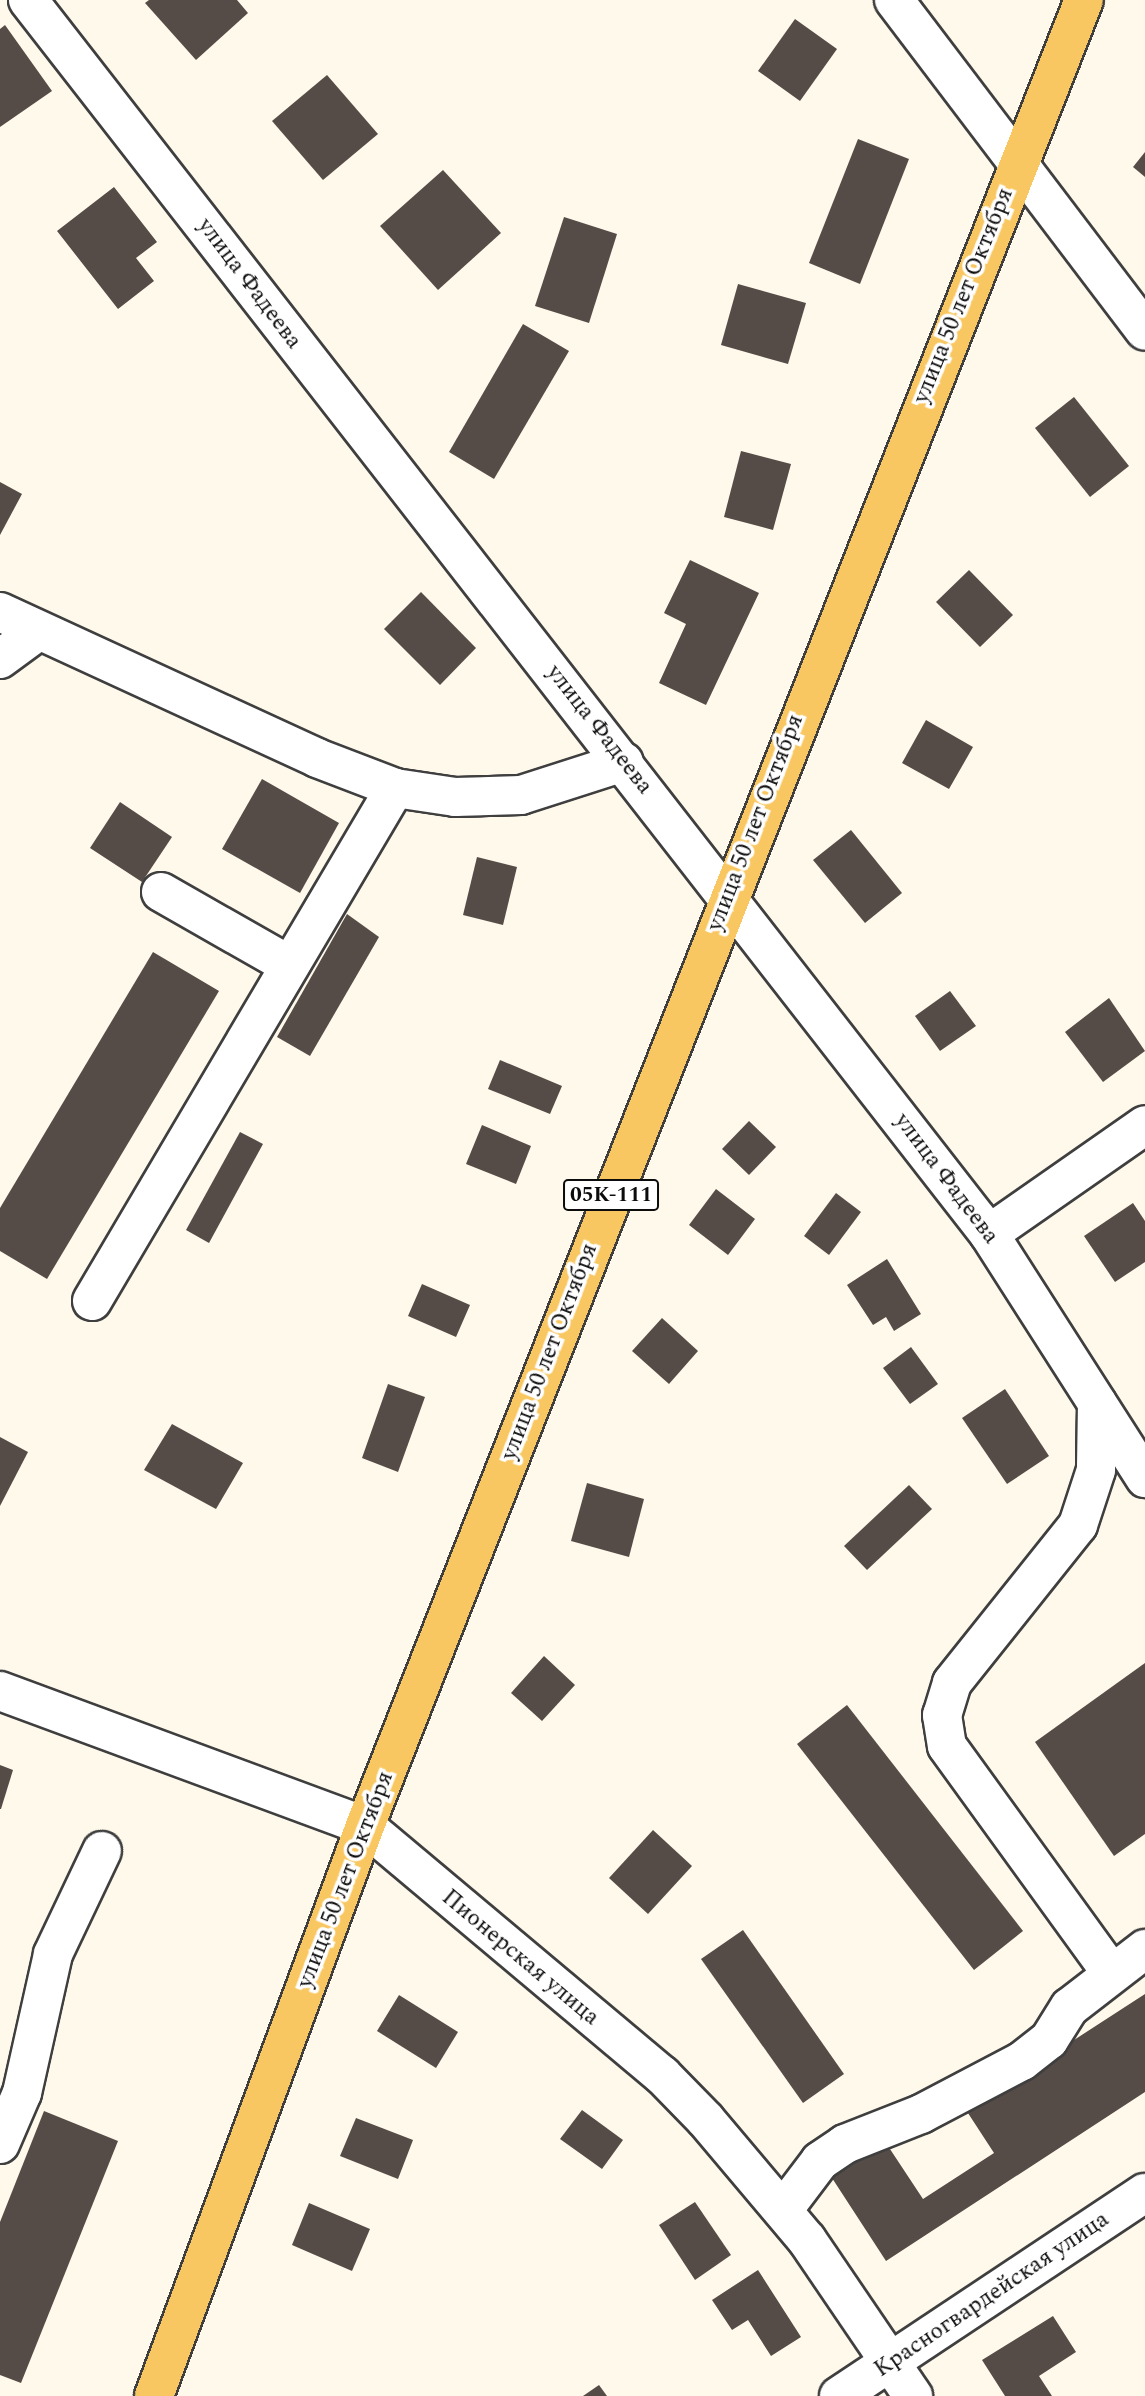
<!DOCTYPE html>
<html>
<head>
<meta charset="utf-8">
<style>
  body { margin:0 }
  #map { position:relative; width:1145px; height:2396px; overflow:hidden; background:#fff9eb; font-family:Spectral,serif }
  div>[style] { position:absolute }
  .building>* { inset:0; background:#554c48 }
  .roads { filter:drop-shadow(2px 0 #3f3f3f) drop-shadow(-2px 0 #3f3f3f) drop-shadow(0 2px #3f3f3f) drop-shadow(0 -2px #3f3f3f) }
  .minor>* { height:38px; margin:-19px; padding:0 19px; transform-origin:19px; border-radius:19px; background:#fff }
  .major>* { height:38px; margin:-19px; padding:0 19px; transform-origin:19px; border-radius:19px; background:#f9c761 }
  span { translate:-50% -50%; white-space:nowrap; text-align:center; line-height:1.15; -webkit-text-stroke:7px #fff; paint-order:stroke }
  .shield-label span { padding:2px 5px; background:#fff; border:2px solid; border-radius:5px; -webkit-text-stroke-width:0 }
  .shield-label { font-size:21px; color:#0c0c0c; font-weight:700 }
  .street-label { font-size:23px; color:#0c0c0c }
</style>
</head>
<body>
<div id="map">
  <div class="building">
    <div style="clip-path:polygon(149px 0,237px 0,248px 13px,196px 60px,145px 3px)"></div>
    <div style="clip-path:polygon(795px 19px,837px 49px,800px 101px,758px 71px)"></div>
    <div style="clip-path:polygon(5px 25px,52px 91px,0 127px,0 29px)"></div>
    <div style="clip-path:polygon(327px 75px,378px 134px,323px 180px,272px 121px)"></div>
    <div style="clip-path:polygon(858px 139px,909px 159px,860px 284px,809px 263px)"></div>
    <div style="clip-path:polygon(1145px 152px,1145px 177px,1133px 167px)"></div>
    <div style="clip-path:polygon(443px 170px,501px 233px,438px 290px,380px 226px)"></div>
    <div style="clip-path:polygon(114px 187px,157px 242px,136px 258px,154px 281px,118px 309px,57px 231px)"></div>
    <div style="clip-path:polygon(564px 217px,617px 234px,589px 323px,535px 306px)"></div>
    <div style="clip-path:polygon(738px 284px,806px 303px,788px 364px,721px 345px)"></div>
    <div style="clip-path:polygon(523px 324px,569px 351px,494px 479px,449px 452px)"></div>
    <div style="clip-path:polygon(1074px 397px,1129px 466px,1090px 497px,1035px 428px)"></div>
    <div style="clip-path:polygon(741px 451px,791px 464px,773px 530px,724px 517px)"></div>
    <div style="clip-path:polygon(0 482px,22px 494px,0 535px)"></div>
    <div style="clip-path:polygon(690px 560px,759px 593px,706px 705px,659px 683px,686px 624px,664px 613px)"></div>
    <div style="clip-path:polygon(969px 570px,1013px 615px,980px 647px,936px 602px)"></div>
    <div style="clip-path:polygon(421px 592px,476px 648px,440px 685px,384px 629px)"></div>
    <div style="clip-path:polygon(926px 720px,973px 747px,949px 789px,902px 763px)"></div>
    <div style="clip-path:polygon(262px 779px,339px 823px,300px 893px,222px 849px)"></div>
    <div style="clip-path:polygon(120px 802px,172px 837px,142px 882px,90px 848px)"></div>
    <div style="clip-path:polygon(851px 830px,902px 893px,865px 923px,813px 860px)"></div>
    <div style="clip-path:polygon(477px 857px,517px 867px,503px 925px,463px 915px)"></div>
    <div style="clip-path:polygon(347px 914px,379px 937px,310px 1056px,277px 1037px)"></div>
    <div style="clip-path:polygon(153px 952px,219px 991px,47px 1279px,0 1251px,0 1208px)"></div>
    <div style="clip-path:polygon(950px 991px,976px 1026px,940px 1051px,915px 1016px)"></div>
    <div style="clip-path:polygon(1109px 998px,1145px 1051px,1103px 1082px,1065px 1032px)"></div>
    <div style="clip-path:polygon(500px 1060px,562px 1086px,550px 1114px,488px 1089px)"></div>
    <div style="clip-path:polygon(749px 1121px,776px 1147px,749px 1175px,722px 1149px)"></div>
    <div style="clip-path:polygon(482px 1125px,531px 1146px,516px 1184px,466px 1164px)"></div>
    <div style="clip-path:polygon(240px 1132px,263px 1144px,209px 1243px,186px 1230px)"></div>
    <div style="clip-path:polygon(716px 1189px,755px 1219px,728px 1255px,689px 1225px)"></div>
    <div style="clip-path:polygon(836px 1193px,861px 1212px,829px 1255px,804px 1236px)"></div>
    <div style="clip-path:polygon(1133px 1203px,1145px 1221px,1145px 1262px,1115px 1282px,1084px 1236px)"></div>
    <div style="clip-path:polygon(887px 1259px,921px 1314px,894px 1331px,886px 1317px,873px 1325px,847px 1285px)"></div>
    <div style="clip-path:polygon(422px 1284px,470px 1305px,456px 1337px,408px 1316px)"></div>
    <div style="clip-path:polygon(662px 1318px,698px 1351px,669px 1384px,632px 1351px)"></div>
    <div style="clip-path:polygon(911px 1347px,938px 1384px,910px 1404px,883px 1368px)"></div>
    <div style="clip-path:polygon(388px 1384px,425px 1397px,398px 1472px,362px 1458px)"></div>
    <div style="clip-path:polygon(1005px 1389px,1049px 1456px,1007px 1484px,962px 1418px)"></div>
    <div style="clip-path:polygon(172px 1424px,243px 1463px,216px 1509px,144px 1470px)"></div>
    <div style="clip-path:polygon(0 1437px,28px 1452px,0 1506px)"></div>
    <div style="clip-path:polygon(587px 1483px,644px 1499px,629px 1557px,571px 1541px)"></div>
    <div style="clip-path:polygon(909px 1485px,932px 1509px,867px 1570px,844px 1546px)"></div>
    <div style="clip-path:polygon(544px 1656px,575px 1685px,542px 1721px,511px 1693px)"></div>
    <div style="clip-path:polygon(1145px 1663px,1145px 1834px,1114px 1856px,1035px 1742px)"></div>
    <div style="clip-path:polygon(847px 1705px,1023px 1931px,974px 1970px,797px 1744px)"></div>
    <div style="clip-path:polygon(0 1765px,13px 1770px,1px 1809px,0 1809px)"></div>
    <div style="clip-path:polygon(653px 1830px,692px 1866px,648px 1914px,609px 1878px)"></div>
    <div style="clip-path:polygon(743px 1930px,844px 2074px,803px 2103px,701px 1959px)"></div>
    <div style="clip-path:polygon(1145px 1994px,1145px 2092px,886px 2261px,832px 2178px,886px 2143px,923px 2199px,994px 2153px,966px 2110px)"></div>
    <div style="clip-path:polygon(399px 1995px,458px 2032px,436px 2068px,377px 2031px)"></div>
    <div style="clip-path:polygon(582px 2110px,623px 2140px,602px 2169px,560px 2139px)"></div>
    <div style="clip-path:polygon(44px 2111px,118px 2141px,21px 2383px,0 2375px,0 2222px)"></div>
    <div style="clip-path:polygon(356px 2118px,413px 2140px,398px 2179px,340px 2156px)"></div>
    <div style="clip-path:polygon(695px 2202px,731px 2255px,695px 2280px,659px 2225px)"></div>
    <div style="clip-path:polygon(309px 2203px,370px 2229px,352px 2271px,292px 2245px)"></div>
    <div style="clip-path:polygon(758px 2270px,801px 2337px,771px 2356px,748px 2320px,732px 2330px,712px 2300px)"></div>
    <div style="clip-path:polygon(1053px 2316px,1076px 2352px,1039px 2376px,1052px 2396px,1005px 2396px,982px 2360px)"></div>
    <div style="clip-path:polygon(599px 2385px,607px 2396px,583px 2396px)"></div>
  </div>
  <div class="roads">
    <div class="minor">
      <div style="left:28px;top:0;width:1564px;rotate:52.09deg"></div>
      <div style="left:989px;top:1234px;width:290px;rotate:57.4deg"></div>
      <div style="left:894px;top:0;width:415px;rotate:52.8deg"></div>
      <div style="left:0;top:612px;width:349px;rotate:24.7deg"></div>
      <div style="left:317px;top:758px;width:84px;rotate:21deg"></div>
      <div style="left:395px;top:788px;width:61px;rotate:8.5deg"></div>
      <div style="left:455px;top:797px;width:66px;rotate:-1.7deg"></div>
      <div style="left:521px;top:795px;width:108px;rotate:-17.8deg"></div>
      <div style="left:0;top:659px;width:47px;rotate:-36.4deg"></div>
      <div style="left:161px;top:892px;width:147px;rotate:29.7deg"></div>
      <div style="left:989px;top:1234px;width:190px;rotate:-34.9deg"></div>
      <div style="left:92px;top:1301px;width:596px;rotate:-59.43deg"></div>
      <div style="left:1097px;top:1403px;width:67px;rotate:90.9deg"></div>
      <div style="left:1096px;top:1470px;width:58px;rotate:108.1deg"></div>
      <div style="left:1078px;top:1525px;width:202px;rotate:128.6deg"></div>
      <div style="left:952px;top:1683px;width:34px;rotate:107deg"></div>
      <div style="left:942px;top:1715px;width:31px;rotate:81deg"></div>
      <div style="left:947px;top:1746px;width:278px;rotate:54.1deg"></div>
      <div style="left:0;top:1691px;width:389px;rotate:20.3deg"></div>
      <div style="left:365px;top:1826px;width:388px;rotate:40deg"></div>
      <div style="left:662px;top:2075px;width:62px;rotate:45.7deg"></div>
      <div style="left:705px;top:2119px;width:158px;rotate:49.9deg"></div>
      <div style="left:807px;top:2240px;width:189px;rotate:55.8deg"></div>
      <div style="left:0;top:2144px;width:56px;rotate:-66.7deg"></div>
      <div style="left:22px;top:2093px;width:142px;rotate:-77.4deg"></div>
      <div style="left:53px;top:1954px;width:114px;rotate:-64.6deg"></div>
      <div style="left:783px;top:2210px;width:61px;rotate:-52.9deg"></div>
      <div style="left:820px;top:2161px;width:30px;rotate:-34deg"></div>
      <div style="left:845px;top:2144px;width:82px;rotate:-21.5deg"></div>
      <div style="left:921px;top:2114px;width:114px;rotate:-27.7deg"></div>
      <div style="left:1022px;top:2061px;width:34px;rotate:-38deg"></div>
      <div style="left:1049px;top:2040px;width:39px;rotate:-58deg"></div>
      <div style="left:1070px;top:2007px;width:95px;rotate:-37.7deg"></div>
      <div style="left:839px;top:2396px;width:367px;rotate:-33.6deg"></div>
    </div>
    <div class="major">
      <div style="left:154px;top:2396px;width:608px;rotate:-69.69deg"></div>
      <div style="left:365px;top:1826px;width:1962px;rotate:-68.51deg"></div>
    </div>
  </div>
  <div class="shield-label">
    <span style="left:611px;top:1195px">05К-111</span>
  </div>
  <div class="street-label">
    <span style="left:249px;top:284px;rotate:53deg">улица Фадеева</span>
    <span style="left:964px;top:296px;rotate:-68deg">улица 50 лет Октября</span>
    <span style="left:599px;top:730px;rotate:52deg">улица Фадеева</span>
    <span style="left:756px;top:823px;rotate:-69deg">улица 50 лет Октября</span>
    <span style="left:946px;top:1179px;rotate:53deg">улица Фадеева</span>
    <span style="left:550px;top:1352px;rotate:-69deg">улица 50 лет Октября</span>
    <span style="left:346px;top:1880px;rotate:-69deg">улица 50 лет Октября</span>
    <span style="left:520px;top:1958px;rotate:40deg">Пионерская улица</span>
    <span style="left:992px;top:2295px;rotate:-34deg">Красногвардейская улица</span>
  </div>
</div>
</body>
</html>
